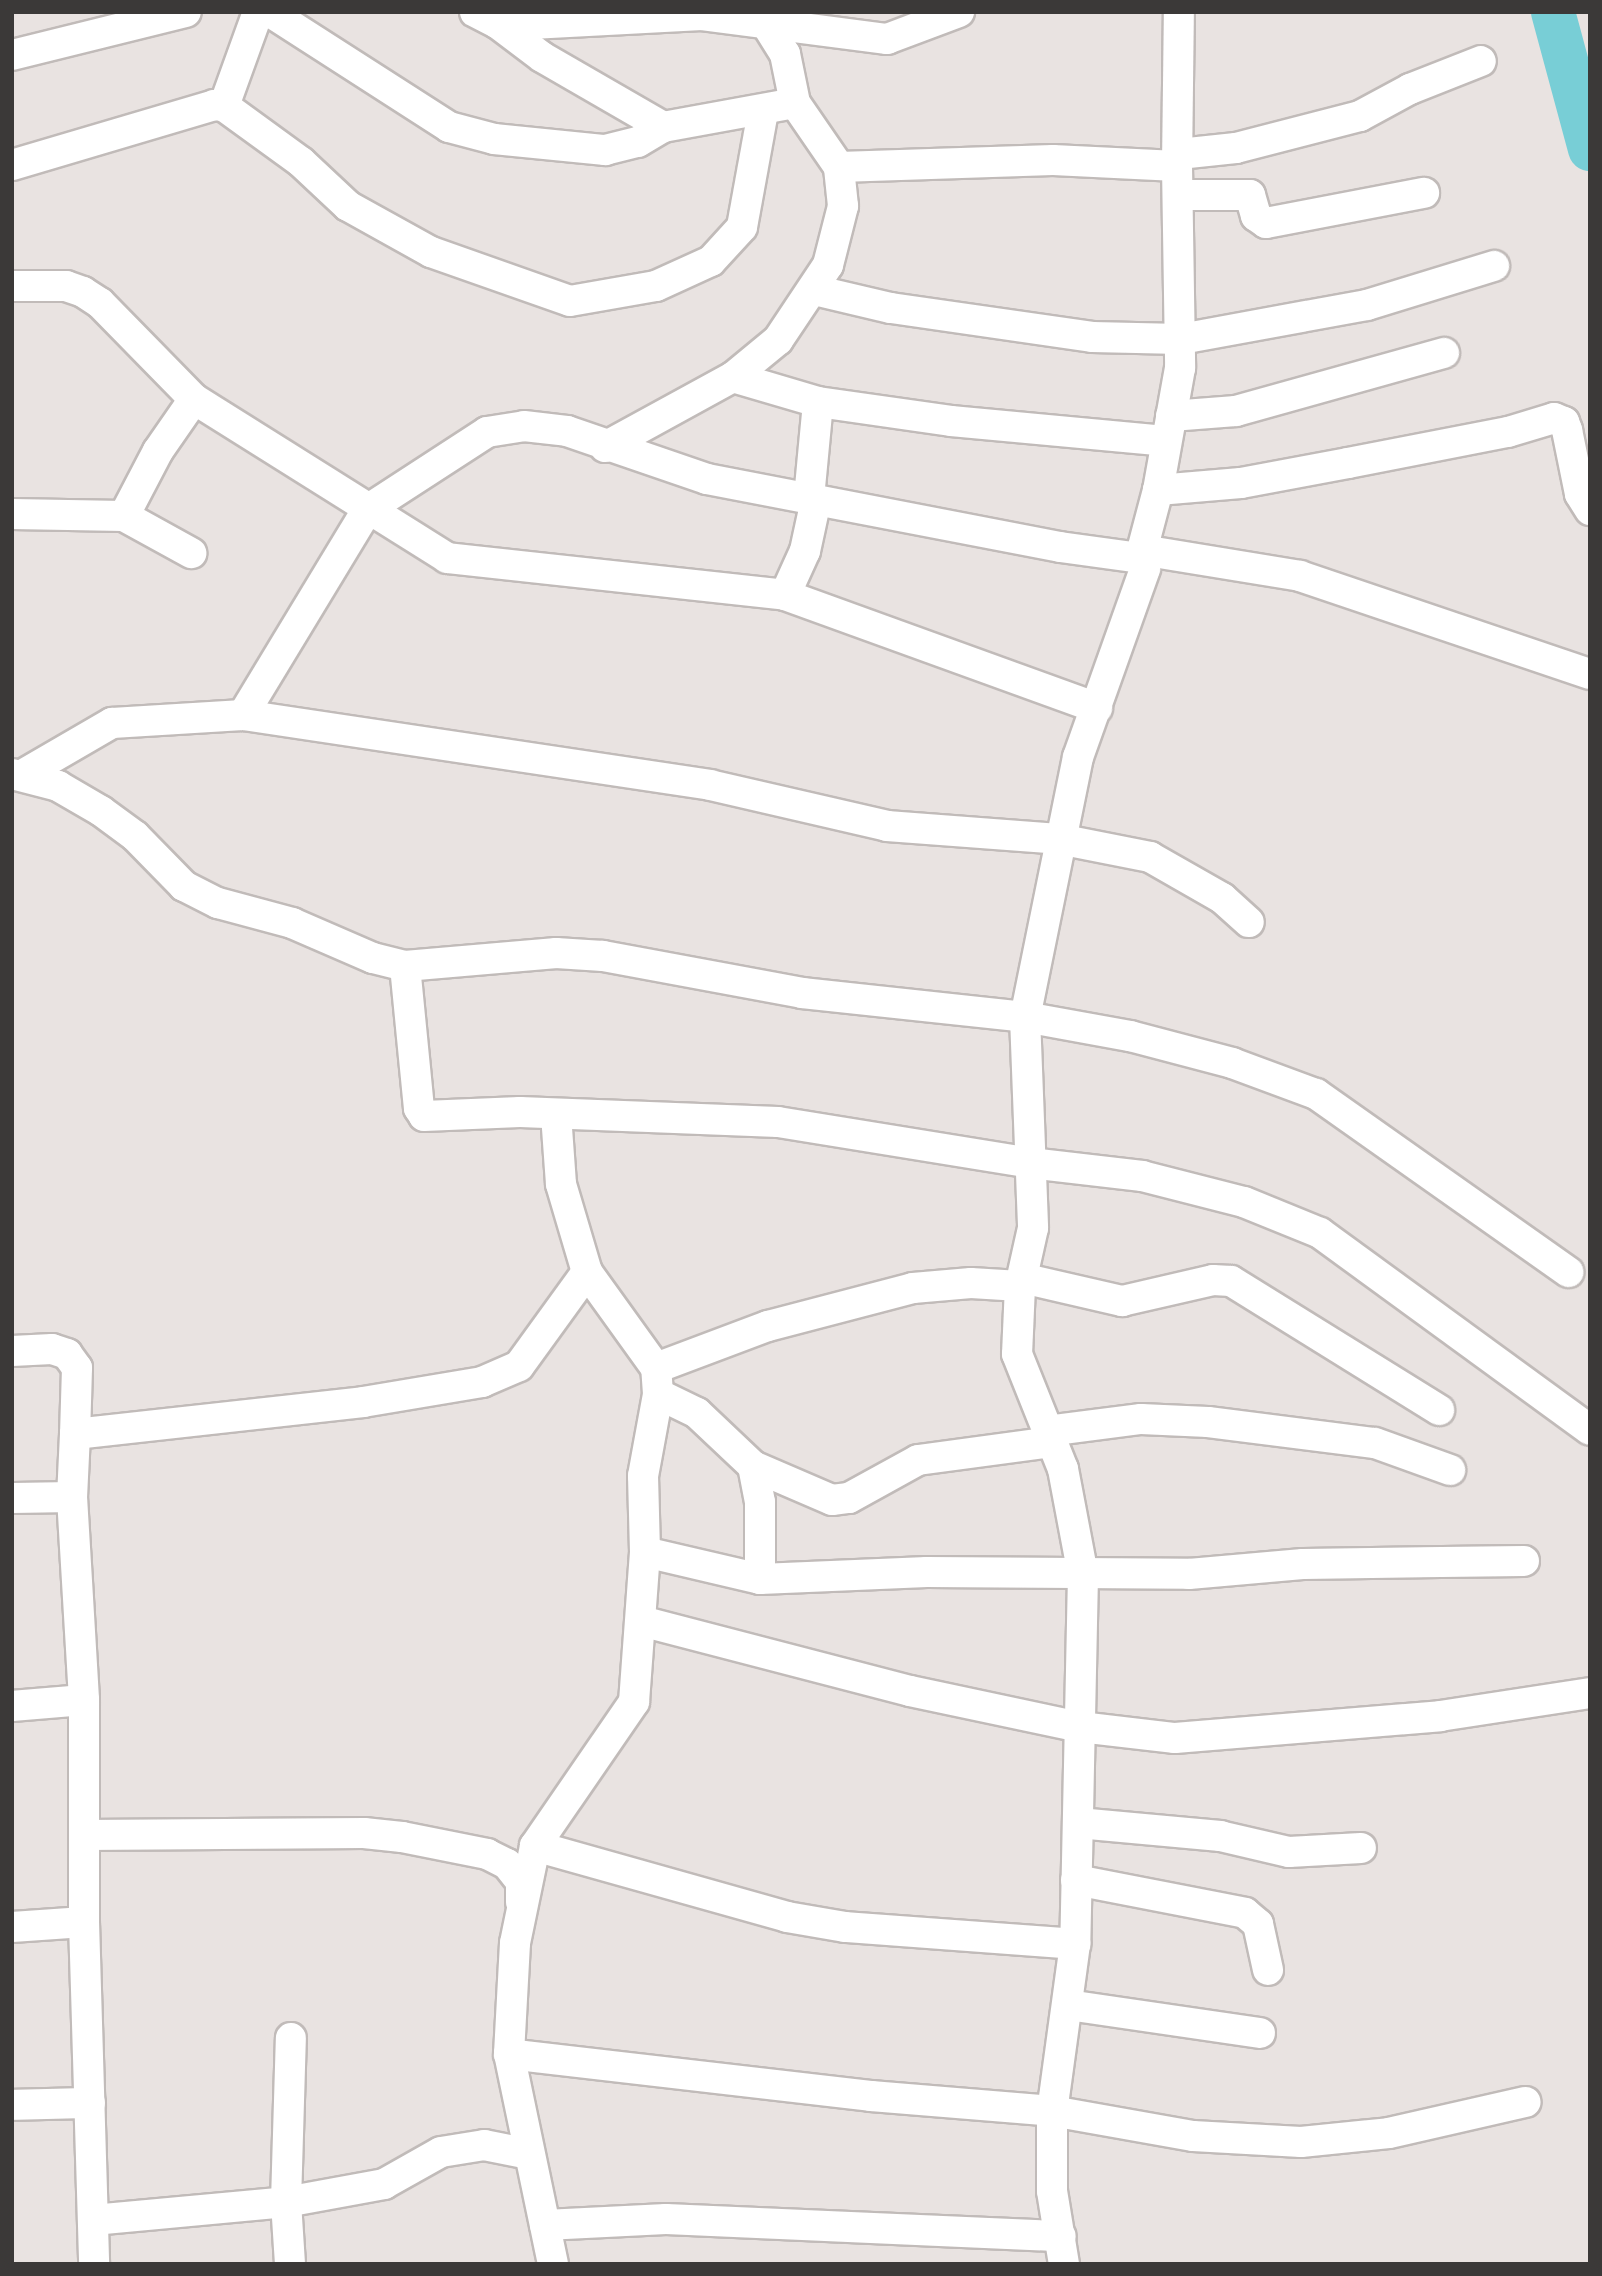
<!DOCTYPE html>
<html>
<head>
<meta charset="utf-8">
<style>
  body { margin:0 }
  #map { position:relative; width:1602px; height:2276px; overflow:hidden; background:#e9e3e1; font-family:"Roboto Condensed",sans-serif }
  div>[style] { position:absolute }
  .river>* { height:44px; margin:-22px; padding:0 22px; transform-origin:22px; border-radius:22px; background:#78ced6 }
  .roads { filter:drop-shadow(2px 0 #c1bbb9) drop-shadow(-2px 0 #c1bbb9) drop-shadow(0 2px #c1bbb9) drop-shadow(0 -2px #c1bbb9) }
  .minor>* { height:30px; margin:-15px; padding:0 15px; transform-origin:15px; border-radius:15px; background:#fff }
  span { translate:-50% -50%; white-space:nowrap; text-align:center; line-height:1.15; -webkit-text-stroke:5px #f6f1ee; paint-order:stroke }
  .frame { position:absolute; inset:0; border:14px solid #3b3938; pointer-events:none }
</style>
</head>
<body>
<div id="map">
  <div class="river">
    <div style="left:1553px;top:12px;width:142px;rotate:74.9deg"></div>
  </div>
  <div class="roads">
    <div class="minor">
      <div style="left:270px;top:12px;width:213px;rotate:32.7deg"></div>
      <div style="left:449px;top:127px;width:47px;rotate:14.9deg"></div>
      <div style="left:494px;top:139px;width:112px;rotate:5.7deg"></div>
      <div style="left:605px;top:150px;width:34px;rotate:-14deg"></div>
      <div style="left:638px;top:142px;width:29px;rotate:-31deg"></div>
      <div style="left:663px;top:127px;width:134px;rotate:-10.3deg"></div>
      <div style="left:475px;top:12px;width:25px;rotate:27deg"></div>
      <div style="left:497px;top:23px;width:34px;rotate:2deg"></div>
      <div style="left:531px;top:24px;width:171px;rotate:-3deg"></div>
      <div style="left:702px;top:15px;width:187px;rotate:7.4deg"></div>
      <div style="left:887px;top:39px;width:77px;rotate:-20.6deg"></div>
      <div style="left:497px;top:23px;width:56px;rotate:37.1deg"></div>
      <div style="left:542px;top:57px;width:140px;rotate:30deg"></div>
      <div style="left:12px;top:55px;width:179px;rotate:-13.9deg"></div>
      <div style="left:224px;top:106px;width:100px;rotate:-70.1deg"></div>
      <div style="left:1179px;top:154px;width:57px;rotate:-6deg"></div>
      <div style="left:1236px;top:148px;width:128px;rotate:-14.5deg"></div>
      <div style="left:1360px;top:116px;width:57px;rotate:-28.4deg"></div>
      <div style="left:1410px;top:89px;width:76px;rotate:-21.5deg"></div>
      <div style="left:12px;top:165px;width:211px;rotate:-16.5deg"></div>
      <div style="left:214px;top:105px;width:10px;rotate:6deg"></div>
      <div style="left:224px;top:106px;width:95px;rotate:36deg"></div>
      <div style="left:301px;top:162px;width:64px;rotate:43.1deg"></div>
      <div style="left:348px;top:206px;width:95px;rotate:29deg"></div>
      <div style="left:431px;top:252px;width:147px;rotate:19.4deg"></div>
      <div style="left:570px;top:301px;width:87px;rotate:-9.9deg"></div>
      <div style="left:656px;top:286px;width:60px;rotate:-24.4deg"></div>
      <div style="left:711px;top:261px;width:46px;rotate:-47.6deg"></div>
      <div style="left:742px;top:227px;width:118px;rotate:-79.7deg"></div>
      <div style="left:1177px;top:166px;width:154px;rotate:-89.3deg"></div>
      <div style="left:839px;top:167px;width:214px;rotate:-1.9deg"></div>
      <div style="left:1053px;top:160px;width:124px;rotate:2.8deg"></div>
      <div style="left:1177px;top:166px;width:202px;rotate:89.1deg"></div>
      <div style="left:1180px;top:368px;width:124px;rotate:100.2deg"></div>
      <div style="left:1158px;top:490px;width:70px;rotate:104.8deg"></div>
      <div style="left:1140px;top:558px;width:12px;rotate:66deg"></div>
      <div style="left:1145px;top:569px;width:200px;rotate:109.6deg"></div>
      <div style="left:1078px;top:757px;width:265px;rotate:101.5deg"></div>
      <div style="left:1025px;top:1017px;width:211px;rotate:87.8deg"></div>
      <div style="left:1033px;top:1228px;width:59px;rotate:102.6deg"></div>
      <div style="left:1020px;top:1286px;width:68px;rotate:92.5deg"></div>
      <div style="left:1017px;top:1354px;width:124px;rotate:68.2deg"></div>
      <div style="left:1063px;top:1469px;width:108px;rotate:79.3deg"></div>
      <div style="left:1083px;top:1575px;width:369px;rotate:91.2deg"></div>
      <div style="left:1075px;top:1944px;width:169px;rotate:97.8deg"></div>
      <div style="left:1052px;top:2111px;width:80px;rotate:90deg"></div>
      <div style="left:1052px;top:2191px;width:74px;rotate:80.7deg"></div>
      <div style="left:1179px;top:195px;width:71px"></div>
      <div style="left:1250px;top:195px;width:22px;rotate:74deg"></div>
      <div style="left:1256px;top:216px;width:12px;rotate:35deg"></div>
      <div style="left:1266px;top:223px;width:161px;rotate:-10.8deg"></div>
      <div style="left:12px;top:286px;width:54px"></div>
      <div style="left:66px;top:286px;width:18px;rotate:19deg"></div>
      <div style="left:83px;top:292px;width:20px;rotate:33deg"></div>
      <div style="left:100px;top:303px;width:134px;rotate:45.6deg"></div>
      <div style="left:194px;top:399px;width:299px;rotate:32.1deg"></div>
      <div style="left:447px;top:558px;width:340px;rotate:6.2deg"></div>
      <div style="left:785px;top:595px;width:332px;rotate:19.9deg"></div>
      <div style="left:814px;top:290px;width:79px;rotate:13.2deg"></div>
      <div style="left:891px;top:308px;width:203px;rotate:8.2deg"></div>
      <div style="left:1092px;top:337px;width:89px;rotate:1.3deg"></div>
      <div style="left:1181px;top:339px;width:189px;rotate:-10.4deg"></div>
      <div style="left:1367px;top:305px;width:133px;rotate:-17.1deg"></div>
      <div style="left:733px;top:377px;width:89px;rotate:16.4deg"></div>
      <div style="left:818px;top:402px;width:134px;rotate:8.1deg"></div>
      <div style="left:951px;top:421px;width:215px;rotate:5.3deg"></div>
      <div style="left:1171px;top:416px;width:65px;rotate:-4.4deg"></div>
      <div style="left:1236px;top:411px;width:216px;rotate:-15.6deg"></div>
      <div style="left:605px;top:447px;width:146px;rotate:-28.7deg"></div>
      <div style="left:733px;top:377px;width:58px;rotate:-39.4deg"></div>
      <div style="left:778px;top:340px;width:90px;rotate:-56.3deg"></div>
      <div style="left:828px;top:265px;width:61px;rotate:-75.7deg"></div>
      <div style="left:843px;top:206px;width:39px;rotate:-96deg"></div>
      <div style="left:839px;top:167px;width:78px;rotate:-124.5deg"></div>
      <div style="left:795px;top:103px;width:50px;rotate:-101.5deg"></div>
      <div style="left:785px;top:54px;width:36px;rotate:-122deg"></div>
      <div style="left:1158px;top:490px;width:83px;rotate:-4.8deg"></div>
      <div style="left:1241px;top:483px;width:109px;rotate:-10.6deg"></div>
      <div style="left:1348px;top:463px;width:163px;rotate:-11deg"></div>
      <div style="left:1508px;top:432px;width:48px;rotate:-16.9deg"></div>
      <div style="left:1554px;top:418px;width:11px;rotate:22deg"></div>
      <div style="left:1564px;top:422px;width:9px;rotate:69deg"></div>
      <div style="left:1567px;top:430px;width:65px;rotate:78.5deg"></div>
      <div style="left:1580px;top:494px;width:19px;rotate:58deg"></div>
      <div style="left:809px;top:498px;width:96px;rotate:-84.6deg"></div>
      <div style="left:12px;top:514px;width:112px;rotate:1deg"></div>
      <div style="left:124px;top:516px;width:77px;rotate:28.9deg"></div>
      <div style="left:124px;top:516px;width:73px;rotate:-62.4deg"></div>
      <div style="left:158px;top:451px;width:63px;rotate:-55.3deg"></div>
      <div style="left:1142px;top:550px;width:160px;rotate:9.3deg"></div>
      <div style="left:1300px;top:576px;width:306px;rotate:18.7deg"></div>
      <div style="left:785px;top:595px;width:48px;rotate:-65.6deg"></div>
      <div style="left:805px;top:551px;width:52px;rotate:-77.8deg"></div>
      <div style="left:243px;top:715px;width:472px;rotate:8.5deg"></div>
      <div style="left:710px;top:785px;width:182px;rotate:13deg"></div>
      <div style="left:887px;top:826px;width:172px;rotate:4.3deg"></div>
      <div style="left:1059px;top:839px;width:93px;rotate:11.2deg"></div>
      <div style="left:1150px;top:857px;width:83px;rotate:29.7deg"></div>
      <div style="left:1222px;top:898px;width:36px;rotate:42deg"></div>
      <div style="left:12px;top:774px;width:48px;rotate:14.6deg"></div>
      <div style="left:58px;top:786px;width:50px;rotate:30.2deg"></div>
      <div style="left:101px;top:811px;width:42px;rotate:36.3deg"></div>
      <div style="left:135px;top:836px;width:70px;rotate:45.6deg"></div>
      <div style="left:184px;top:886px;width:38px;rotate:27deg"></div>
      <div style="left:218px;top:903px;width:77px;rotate:15.1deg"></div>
      <div style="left:292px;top:923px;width:88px;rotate:23.4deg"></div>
      <div style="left:373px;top:958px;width:33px;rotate:14deg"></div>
      <div style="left:405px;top:966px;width:152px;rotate:-4.9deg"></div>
      <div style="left:556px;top:953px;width:47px;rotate:3.7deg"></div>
      <div style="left:603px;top:956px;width:202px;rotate:10.5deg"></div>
      <div style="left:802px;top:993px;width:224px;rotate:6.1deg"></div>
      <div style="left:1025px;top:1017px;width:107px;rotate:10.3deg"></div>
      <div style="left:1130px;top:1036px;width:106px;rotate:14.8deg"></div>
      <div style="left:1232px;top:1063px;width:90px;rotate:20.3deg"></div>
      <div style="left:1316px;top:1094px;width:309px;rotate:35.2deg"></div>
      <div style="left:24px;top:774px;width:102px;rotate:-30.1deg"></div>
      <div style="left:112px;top:723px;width:131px;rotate:-3.5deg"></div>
      <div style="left:243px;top:715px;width:240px;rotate:-58.8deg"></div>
      <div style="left:367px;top:510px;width:143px;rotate:-33deg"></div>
      <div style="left:487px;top:432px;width:37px;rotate:-9deg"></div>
      <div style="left:524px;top:426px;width:43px;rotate:6.6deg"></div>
      <div style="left:567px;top:431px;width:148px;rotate:18.9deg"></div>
      <div style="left:707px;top:479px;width:359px;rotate:10.9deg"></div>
      <div style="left:1060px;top:547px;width:81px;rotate:7.8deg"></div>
      <div style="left:405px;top:966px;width:143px;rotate:84.4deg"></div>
      <div style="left:419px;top:1108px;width:9px;rotate:58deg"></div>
      <div style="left:424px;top:1116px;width:96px;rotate:-2.4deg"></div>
      <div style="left:520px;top:1112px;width:258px;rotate:2.2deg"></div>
      <div style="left:778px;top:1122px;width:255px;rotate:9.2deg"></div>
      <div style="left:1030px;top:1163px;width:113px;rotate:6.6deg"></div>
      <div style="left:1142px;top:1176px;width:105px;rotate:14.3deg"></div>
      <div style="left:1244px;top:1202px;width:82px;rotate:22.2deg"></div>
      <div style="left:1320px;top:1233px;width:334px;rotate:36.1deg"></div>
      <div style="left:1022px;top:1278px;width:103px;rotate:13deg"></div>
      <div style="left:1122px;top:1301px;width:93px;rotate:-13deg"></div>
      <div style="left:1213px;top:1280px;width:18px;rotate:3deg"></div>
      <div style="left:1231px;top:1281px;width:245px;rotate:31.8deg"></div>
      <div style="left:12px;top:1351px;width:40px;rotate:-2.9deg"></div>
      <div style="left:52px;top:1349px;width:16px;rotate:18deg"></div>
      <div style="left:67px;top:1354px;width:17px;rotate:54deg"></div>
      <div style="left:77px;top:1368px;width:66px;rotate:91.7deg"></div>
      <div style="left:75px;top:1434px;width:290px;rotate:-6.3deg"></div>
      <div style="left:363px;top:1402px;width:121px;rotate:-9.5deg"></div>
      <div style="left:482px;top:1382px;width:40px;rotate:-23.4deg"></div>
      <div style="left:519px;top:1366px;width:116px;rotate:-54.1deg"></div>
      <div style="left:656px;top:1368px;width:120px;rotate:-20.6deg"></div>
      <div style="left:768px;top:1326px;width:150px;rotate:-14.7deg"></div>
      <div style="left:913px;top:1288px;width:58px;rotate:-4.9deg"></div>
      <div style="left:971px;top:1283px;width:49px;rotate:3.5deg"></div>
      <div style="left:658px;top:1394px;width:43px;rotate:26deg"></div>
      <div style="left:697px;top:1413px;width:77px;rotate:43.4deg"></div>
      <div style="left:753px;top:1466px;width:37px;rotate:79deg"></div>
      <div style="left:760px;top:1502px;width:77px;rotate:90deg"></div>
      <div style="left:1047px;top:1431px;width:95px;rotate:-7.3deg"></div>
      <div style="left:1141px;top:1419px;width:67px;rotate:2.6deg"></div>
      <div style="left:1208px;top:1422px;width:168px;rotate:7.2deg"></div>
      <div style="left:1375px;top:1443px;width:80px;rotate:19.8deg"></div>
      <div style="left:75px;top:1434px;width:63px;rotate:92.7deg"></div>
      <div style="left:72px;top:1497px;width:203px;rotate:86.6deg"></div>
      <div style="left:84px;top:1700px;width:222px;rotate:90deg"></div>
      <div style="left:84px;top:1922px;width:342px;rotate:88.3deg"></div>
      <div style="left:753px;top:1466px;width:86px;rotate:23.3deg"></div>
      <div style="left:832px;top:1500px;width:17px;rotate:-7deg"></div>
      <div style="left:849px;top:1498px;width:79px;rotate:-28.8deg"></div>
      <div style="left:918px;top:1460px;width:134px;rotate:-7.7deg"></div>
      <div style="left:12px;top:1498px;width:60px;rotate:-1deg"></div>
      <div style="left:645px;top:1552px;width:118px;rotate:13.2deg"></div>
      <div style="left:760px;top:1579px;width:167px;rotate:-2.4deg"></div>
      <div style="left:927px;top:1572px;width:262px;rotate:0.4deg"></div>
      <div style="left:1189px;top:1574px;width:114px;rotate:-5deg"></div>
      <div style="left:1303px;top:1564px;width:221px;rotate:-0.8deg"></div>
      <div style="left:641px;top:1621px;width:278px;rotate:14.6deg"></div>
      <div style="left:910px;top:1691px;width:174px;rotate:12deg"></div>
      <div style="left:1080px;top:1727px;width:96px;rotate:6.6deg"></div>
      <div style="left:1175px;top:1738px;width:266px;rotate:-4.7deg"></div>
      <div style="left:1440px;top:1716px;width:152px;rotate:-8.7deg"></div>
      <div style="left:12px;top:1706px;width:72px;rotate:-4.8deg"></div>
      <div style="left:1078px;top:1823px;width:143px;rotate:5.2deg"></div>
      <div style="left:1220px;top:1836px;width:71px;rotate:13.1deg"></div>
      <div style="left:1289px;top:1852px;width:72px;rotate:-3.2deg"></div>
      <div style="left:85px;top:1835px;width:279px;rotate:-0.4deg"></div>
      <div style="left:364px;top:1833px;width:38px;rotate:6deg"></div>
      <div style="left:402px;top:1837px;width:87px;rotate:11.3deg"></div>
      <div style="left:487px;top:1854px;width:22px;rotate:27deg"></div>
      <div style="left:507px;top:1864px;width:23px;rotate:52deg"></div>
      <div style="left:521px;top:1882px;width:20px;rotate:90deg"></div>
      <div style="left:535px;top:1846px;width:262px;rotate:15.7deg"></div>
      <div style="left:787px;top:1917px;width:59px;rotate:9.8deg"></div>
      <div style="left:845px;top:1927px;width:231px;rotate:4.2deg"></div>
      <div style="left:1076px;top:1880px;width:172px;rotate:11deg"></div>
      <div style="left:1245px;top:1913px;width:17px;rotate:40deg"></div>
      <div style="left:1258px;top:1924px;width:47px;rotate:77.7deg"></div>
      <div style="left:12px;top:1927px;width:72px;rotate:-4deg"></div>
      <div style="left:1068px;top:2005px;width:194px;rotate:8.3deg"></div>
      <div style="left:509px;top:2054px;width:364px;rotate:6.6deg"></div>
      <div style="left:871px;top:2096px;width:182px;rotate:4.7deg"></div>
      <div style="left:1052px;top:2111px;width:143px;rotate:10.1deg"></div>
      <div style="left:1193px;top:2136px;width:108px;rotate:3.2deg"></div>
      <div style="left:1301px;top:2142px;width:88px;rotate:-5.8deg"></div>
      <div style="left:1389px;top:2133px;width:140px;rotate:-12.8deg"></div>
      <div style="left:12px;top:2105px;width:78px;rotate:-1.5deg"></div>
      <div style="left:93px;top:2220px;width:194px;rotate:-5.3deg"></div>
      <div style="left:286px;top:2202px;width:100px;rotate:-10.4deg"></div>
      <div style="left:384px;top:2184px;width:65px;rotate:-29.3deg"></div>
      <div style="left:441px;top:2152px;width:44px;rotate:-9.2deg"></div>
      <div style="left:484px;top:2145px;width:46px;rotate:11.3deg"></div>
      <div style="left:545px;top:2225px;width:121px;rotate:-2.8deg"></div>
      <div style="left:666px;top:2219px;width:395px;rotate:2.5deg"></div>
      <div style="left:290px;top:2264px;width:62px;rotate:-93.7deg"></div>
      <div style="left:286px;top:2202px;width:164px;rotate:-88.3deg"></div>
      <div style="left:553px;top:2264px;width:215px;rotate:-101.8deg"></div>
      <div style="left:509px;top:2054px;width:111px;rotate:-86.9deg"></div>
      <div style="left:515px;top:1943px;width:99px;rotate:-78.3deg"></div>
      <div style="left:535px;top:1846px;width:175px;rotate:-55.5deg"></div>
      <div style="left:634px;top:1702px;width:150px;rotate:-85.8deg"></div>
      <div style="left:645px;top:1552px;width:76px;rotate:-91.5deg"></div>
      <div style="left:643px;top:1476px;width:83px;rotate:-79.6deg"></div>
      <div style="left:658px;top:1394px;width:26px;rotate:-94deg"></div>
      <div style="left:656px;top:1368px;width:118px;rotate:-125.7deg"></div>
      <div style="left:587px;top:1272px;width:92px;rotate:-106.5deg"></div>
      <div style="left:561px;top:1184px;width:70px;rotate:-94.1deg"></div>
    </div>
  </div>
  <div class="frame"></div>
</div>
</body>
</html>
